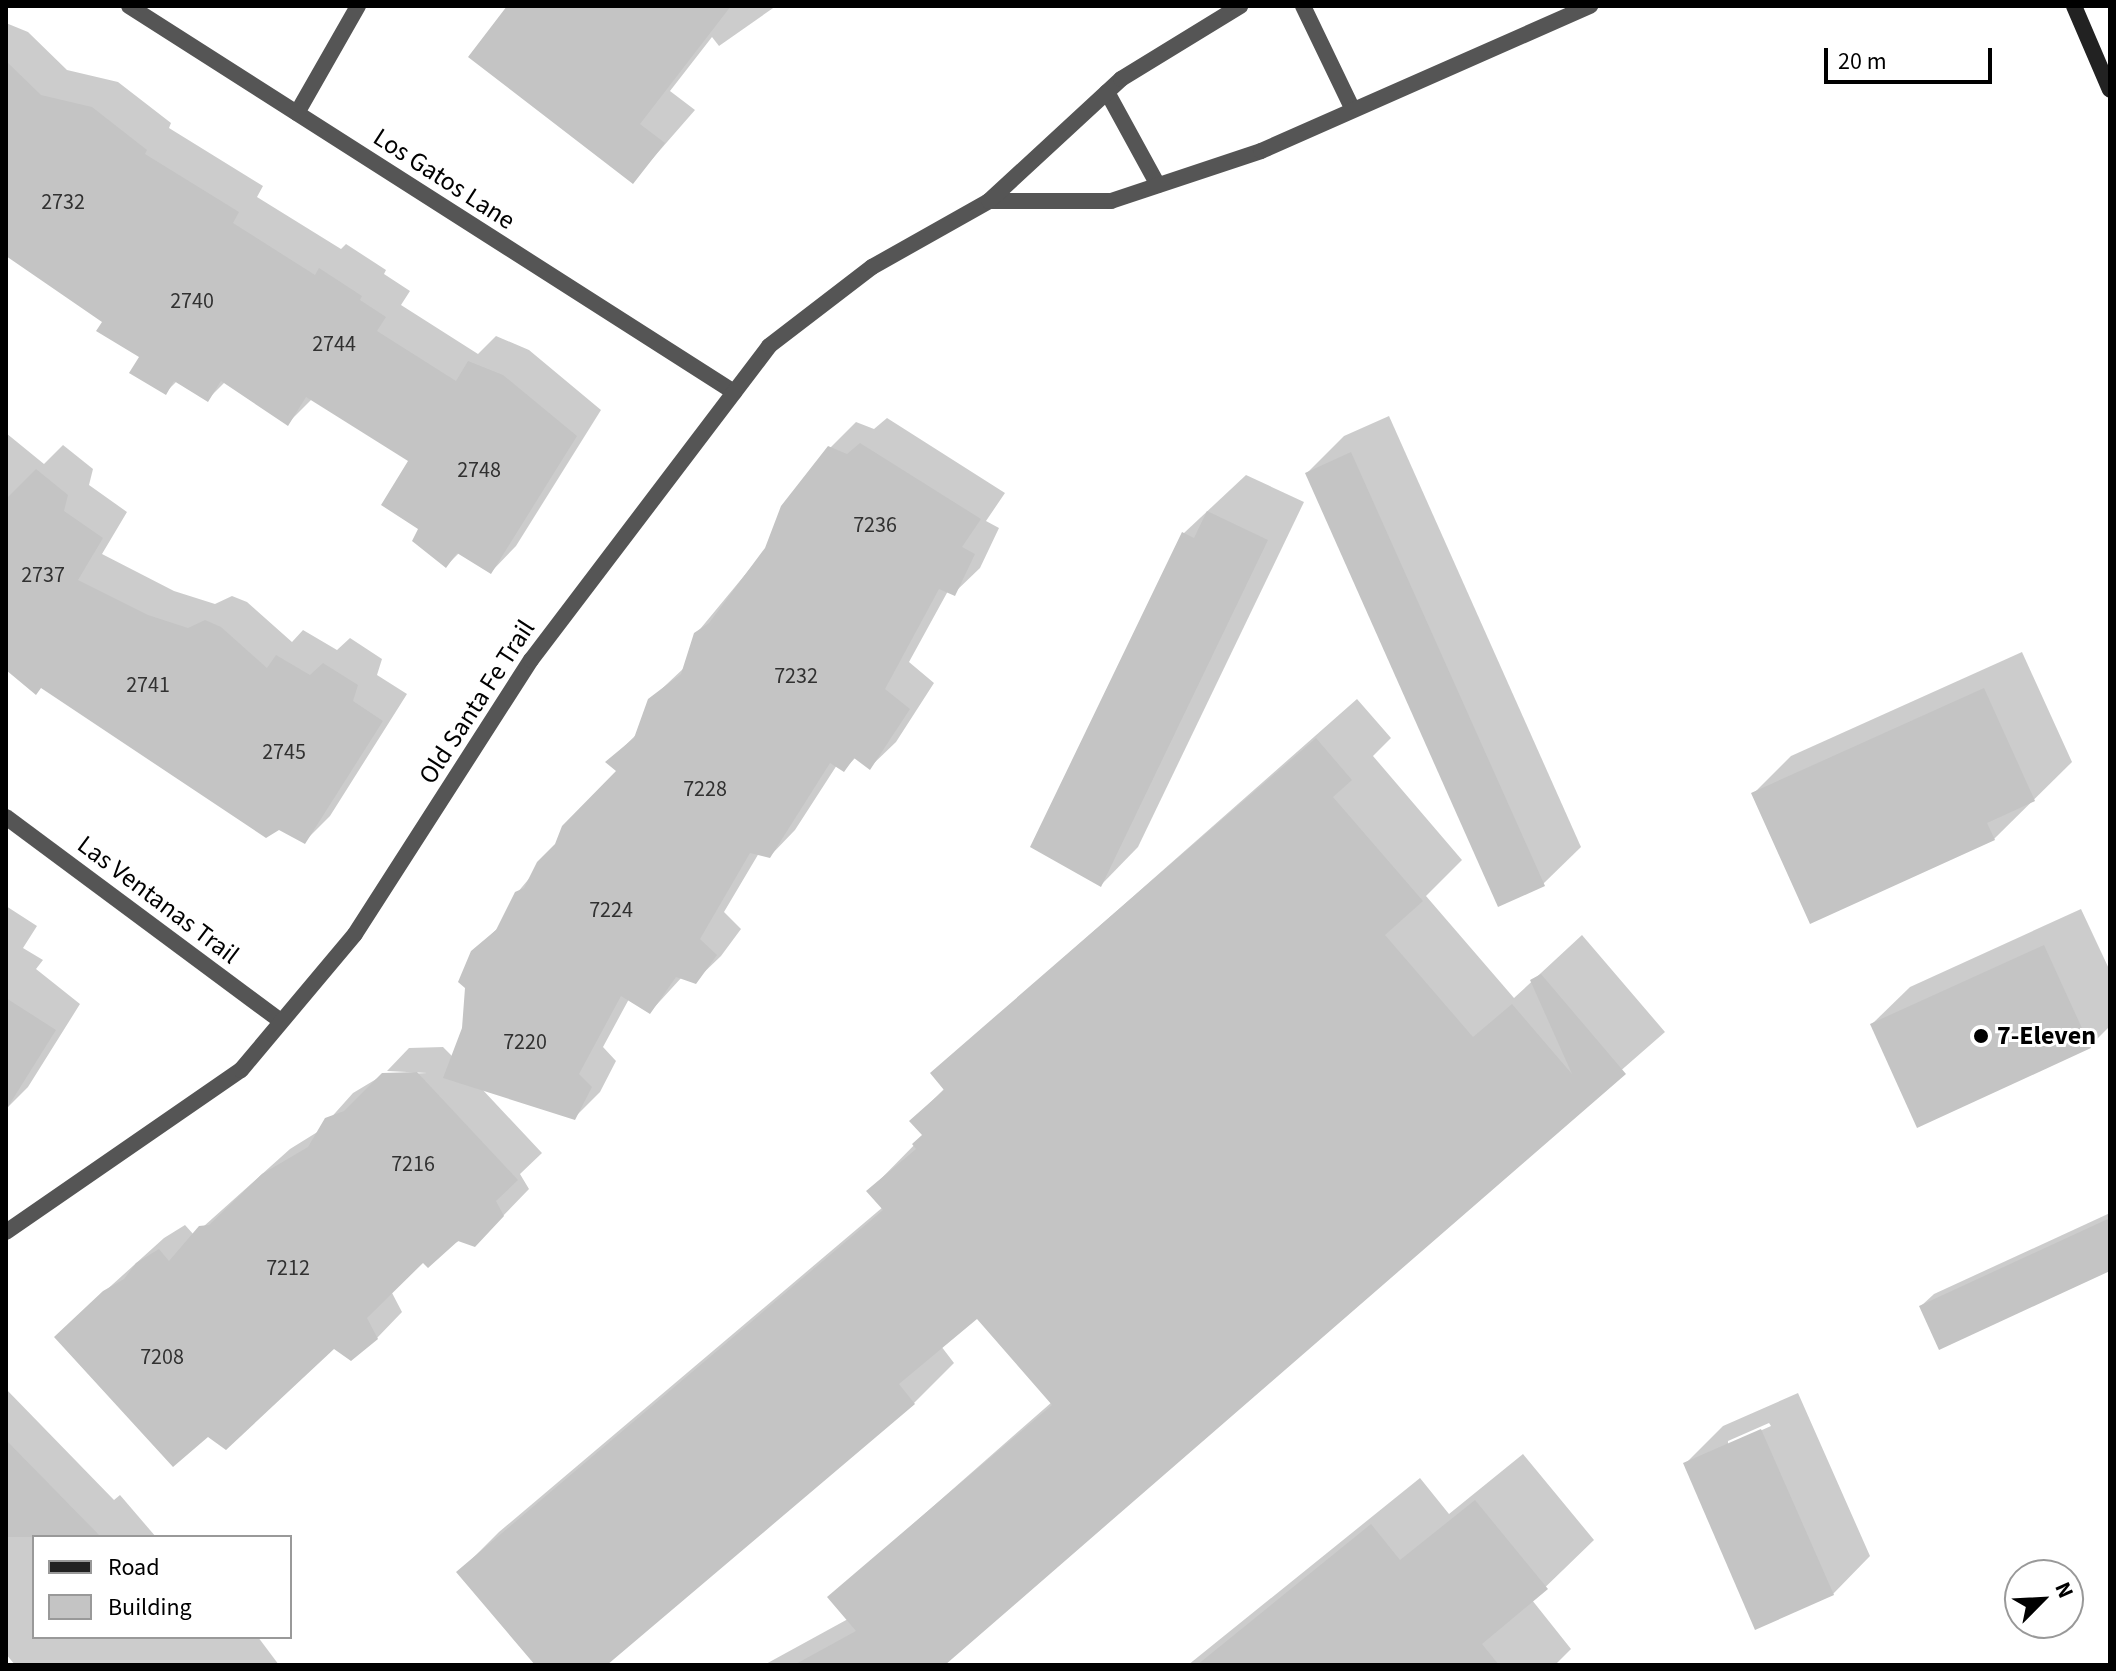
<!DOCTYPE html>
<html>
<head>
<meta charset="utf-8">
<style>
  body { margin:0 }
  #map { position:relative; width:2116px; height:1671px; overflow:hidden; background:#fff; font-family:"Source Sans 3",sans-serif }
  div>[style] { position:absolute }
  .shadow>* { inset:0; background:#0003 }
  .building>* { inset:0; background:#c4c4c4 }
  .minor>* { height:16px; margin:-8px; padding:0 8px; transform-origin:8px; border-radius:8px; background:#555 }
  .secondary>* { height:16px; margin:-8px; padding:0 8px; transform-origin:8px; border-radius:8px; background:#222 }
  .dots>* { width:22px; height:22px; translate:-50% -50%; box-sizing:border-box; border:4px solid #fff; border-radius:50% }
  span { translate:-50% -50%; white-space:nowrap; text-align:center; line-height:1.15; -webkit-text-stroke:6px #fff; paint-order:stroke }
  .number-label { font-size:22px; color:#313131 }
  .number-label span { -webkit-text-stroke-width:0 }
  .street-label { font-size:26px; color:#000 }
  .poi-label { font-size:26px; color:#000; font-weight:700 }
  .left { translate:0 -50%; text-align:left }
  .frame { position:absolute; inset:0; border:8px solid #000; pointer-events:none }
  .legend { position:absolute; left:32px; top:1535px; width:260px; height:104px; box-sizing:border-box; background:#fff; border:2px solid #999; margin:0; padding:10px 14px; list-style:none; font-size:24px; color:#000 }
  .legend li { display:flex; align-items:center; gap:16px; height:40px }
  .legend b { width:40px; border:2px solid #999 }
  .north { position:absolute; left:2004px; top:1559px; width:80px; height:80px; box-sizing:border-box; background:#fff; border:2px solid #999; border-radius:50%; rotate:66deg; font-size:22px; font-weight:700; line-height:32px; text-align:center; color:#000 }
  .north::after { content:''; display:block; margin:auto; width:28px; height:36px; background:#000; clip-path:polygon(50% 0,100% 100%,50% 72%,0 100%) }
  .scale { position:absolute; left:1824px; top:48px; width:168px; height:36px; box-sizing:border-box; border:4px solid #000; border-top:0; padding-left:10px; font-size:24px; line-height:28px; white-space:nowrap; color:#000; -webkit-text-stroke:6px #fff; paint-order:stroke }
</style>
</head>
<body>
<div id="map">
  <div class="shadow">
    <div style="clip-path:polygon(510px 6px,776px 6px,719px 46px,712px 37px,670px 91px,695px 110px,633px 181px)"></div>
    <div style="clip-path:polygon(6px 23px,28px 32px,67px 70px,118px 82px,171px 123px,169px 128px,263px 186px,257px 197px,341px 249px,346px 244px,386px 270px,384px 274px,410px 291px,401px 305px,478px 354px,496px 336px,529px 350px,601px 410px,516px 546px,491px 572px,460px 552px,446px 566px,420px 528px,410px 460px,312px 399px,288px 423px,225px 382px,208px 399px,178px 380px,165px 393px,141px 357px,105px 321px,6px 254px)"></div>
    <div style="clip-path:polygon(1389px 416px,1581px 847px,1543px 884px,1307px 473px,1344px 436px)"></div>
    <div style="clip-path:polygon(887px 418px,1005px 493px,986px 521px,999px 528px,980px 568px,954px 593px,948px 591px,909px 662px,934px 683px,896px 742px,870px 767px,856px 757px,844px 770px,837px 765px,795px 830px,770px 856px,759px 853px,724px 912px,741px 929px,721px 956px,695px 981px,682px 977px,650px 1012px,629px 999px,603px 1047px,616px 1061px,600px 1092px,574px 1118px,481px 1088px,542px 1153px,520px 1174px,529px 1189px,500px 1219px,423px 1260px,391px 1291px,402px 1312px,377px 1338px,334px 1347px,82px 1312px,164px 1238px,185px 1225px,194px 1235px,290px 1149px,319px 1131px,353px 1093px,383px 1075px,427px 1073px,387px 1071px,409px 1048px,443px 1047px,453px 1057px,463px 1028px,473px 952px,501px 925px,517px 893px,619px 771px,608px 762px,639px 732px,650px 700px,685px 667px,696px 634px,767px 548px,830px 448px,856px 422px,874px 429px)"></div>
    <div style="clip-path:polygon(6px 433px,44px 464px,63px 445px,93px 469px,89px 485px,127px 512px,102px 554px,174px 591px,215px 604px,232px 596px,247px 602px,292px 642px,303px 630px,337px 650px,350px 638px,382px 659px,377px 675px,407px 694px,330px 816px,305px 841px,6px 667px)"></div>
    <div style="clip-path:polygon(1246px 475px,1304px 502px,1138px 847px,1101px 885px,1184px 533px)"></div>
    <div style="clip-path:polygon(2022px 652px,2072px 762px,1994px 839px,1753px 794px,1791px 756px)"></div>
    <div style="clip-path:polygon(1357px 699px,1391px 738px,1373px 756px,1462px 860px,1426px 896px,1514px 998px,1582px 935px,1665px 1032px,941px 1665px,764px 1665px,848px 1619px,830px 1597px,1052px 1402px,978px 1316px,941px 1346px,954px 1363px,914px 1403px,604px 1665px,537px 1665px,459px 1572px,499px 1532px,883px 1207px,869px 1191px,924px 1135px,912px 1121px,945px 1088px,933px 1073px)"></div>
    <div style="clip-path:polygon(6px 906px,37px 926px,23px 948px,43px 960px,36px 969px,80px 1004px,28px 1087px,6px 1109px)"></div>
    <div style="clip-path:polygon(2081px 909px,2110px 971px,2110px 1026px,2090px 1046px,1918px 1125px,1872px 1024px,1910px 987px)"></div>
    <div style="clip-path:polygon(2110px 1213px,2110px 1270px,1921px 1306px,1934px 1294px)"></div>
    <div style="clip-path:polygon(6px 1389px,114px 1500px,120px 1495px,156px 1537px,34px 1537px,34px 1637px,258px 1637px,279px 1665px,15px 1665px,6px 1654px)"></div>
    <div style="clip-path:polygon(evenodd,1798px 1393px,1870px 1556px,1833px 1594px,1686px 1463px,1723px 1426px,1798px 1393px,1769px 1423px,1771px 1426px,1728px 1445px,1728px 1441px,1769px 1423px)"></div>
    <div style="clip-path:polygon(1523px 1454px,1594px 1540px,1532px 1600px,1571px 1649px,1555px 1665px,1188px 1665px,1420px 1478px,1449px 1514px)"></div>
  </div>
  <div class="building">
    <div style="clip-path:polygon(507px 6px,731px 6px,640px 124px,665px 143px,633px 184px,468px 57px)"></div>
    <div style="clip-path:polygon(6px 61px,41px 95px,92px 107px,147px 150px,145px 154px,239px 212px,233px 223px,315px 275px,319px 268px,362px 296px,360px 300px,386px 317px,377px 331px,456px 381px,468px 361px,503px 375px,577px 436px,491px 574px,457px 553px,446px 568px,412px 541px,418px 529px,381px 505px,408px 461px,306px 397px,288px 426px,221px 381px,208px 402px,174px 381px,166px 395px,129px 373px,139px 357px,96px 331px,102px 322px,6px 256px)"></div>
    <div style="clip-path:polygon(860px 443px,981px 519px,962px 547px,975px 554px,955px 596px,939px 589px,885px 689px,910px 709px,870px 770px,854px 758px,844px 772px,830px 763px,770px 858px,750px 853px,700px 939px,717px 955px,696px 984px,676px 977px,650px 1014px,621px 996px,579px 1074px,592px 1087px,575px 1120px,443px 1078px,462px 1028px,465px 988px,458px 982px,471px 951px,496px 930px,515px 892px,524px 888px,537px 862px,555px 844px,562px 826px,616px 771px,605px 762px,634px 738px,648px 699px,681px 674px,694px 633px,709px 623px,765px 548px,781px 506px,828px 446px,847px 454px)"></div>
    <div style="clip-path:polygon(1351px 452px,1545px 886px,1498px 907px,1305px 473px)"></div>
    <div style="clip-path:polygon(36px 469px,68px 495px,64px 511px,103px 538px,78px 580px,148px 615px,188px 628px,205px 620px,221px 627px,267px 668px,276px 655px,310px 675px,323px 663px,358px 685px,353px 701px,383px 721px,305px 844px,279px 830px,266px 838px,41px 688px,36px 695px,6px 670px,6px 499px)"></div>
    <div style="clip-path:polygon(1207px 511px,1268px 540px,1101px 887px,1030px 847px,1182px 532px,1194px 538px)"></div>
    <div style="clip-path:polygon(1984px 688px,2035px 801px,1987px 823px,1995px 840px,1810px 924px,1751px 793px)"></div>
    <div style="clip-path:polygon(1316px 738px,1352px 780px,1333px 797px,1423px 901px,1385px 935px,1473px 1037px,1512px 1004px,1572px 1074px,1530px 980px,1541px 974px,1626px 1074px,945px 1665px,794px 1665px,856px 1631px,827px 1597px,1052px 1405px,977px 1319px,899px 1384px,915px 1404px,607px 1665px,535px 1665px,456px 1572px,883px 1210px,866px 1191px,916px 1149px,912px 1144px,922px 1135px,909px 1121px,944px 1090px,930px 1073px)"></div>
    <div style="clip-path:polygon(2044px 945px,2091px 1048px,1917px 1128px,1870px 1024px)"></div>
    <div style="clip-path:polygon(6px 998px,56px 1030px,6px 1110px)"></div>
    <div style="clip-path:polygon(417px 1072px,518px 1180px,496px 1201px,504px 1216px,475px 1247px,458px 1241px,428px 1268px,423px 1263px,367px 1318px,378px 1339px,351px 1361px,334px 1349px,226px 1450px,208px 1437px,173px 1467px,54px 1337px,103px 1291px,124px 1279px,136px 1263px,159px 1249px,169px 1261px,199px 1226px,209px 1225px,262px 1174px,308px 1147px,325px 1118px,344px 1111px,382px 1073px)"></div>
    <div style="clip-path:polygon(2110px 1218px,2110px 1271px,1939px 1350px,1919px 1306px)"></div>
    <div style="clip-path:polygon(1761px 1429px,1834px 1595px,1755px 1630px,1683px 1463px)"></div>
    <div style="clip-path:polygon(6px 1440px,101px 1537px,6px 1537px)"></div>
    <div style="clip-path:polygon(1475px 1500px,1548px 1589px,1482px 1644px,1499px 1665px,1197px 1665px,1371px 1524px,1400px 1560px)"></div>
  </div>
  <div class="minor">
    <div style="left:129px;top:6px;width:718px;rotate:32.54deg"></div>
    <div style="left:1303px;top:6px;width:115px;rotate:64.3deg"></div>
    <div style="left:1107px;top:92px;width:106px;rotate:61.3deg"></div>
    <div style="left:297px;top:113px;width:123px;rotate:-60.3deg"></div>
    <div style="left:989px;top:201px;width:122px"></div>
    <div style="left:1111px;top:201px;width:158px;rotate:-18.4deg"></div>
    <div style="left:1261px;top:151px;width:360px;rotate:-23.8deg"></div>
    <div style="left:6px;top:817px;width:342px;rotate:36.6deg"></div>
    <div style="left:6px;top:1232px;width:285px;rotate:-34.6deg"></div>
    <div style="left:241px;top:1070px;width:177px;rotate:-50deg"></div>
    <div style="left:355px;top:934px;width:326px;rotate:-57.3deg"></div>
    <div style="left:531px;top:660px;width:394px;rotate:-52.8deg"></div>
    <div style="left:769px;top:346px;width:130px;rotate:-37.5deg"></div>
    <div style="left:872px;top:267px;width:134px;rotate:-29.4deg"></div>
    <div style="left:989px;top:201px;width:180px;rotate:-42.7deg"></div>
    <div style="left:1121px;top:79px;width:140px;rotate:-31.5deg"></div>
  </div>
  <div class="secondary">
    <div style="left:2074px;top:6px;width:91px;rotate:66.8deg"></div>
  </div>
  <div class="dots">
    <div style="left:1981px;top:1036px;background:#000"></div>
  </div>
  <div class="number-label">
    <span style="left:63px;top:203px">2732</span>
    <span style="left:192px;top:302px">2740</span>
    <span style="left:334px;top:345px">2744</span>
    <span style="left:479px;top:471px">2748</span>
    <span style="left:875px;top:526px">7236</span>
    <span style="left:43px;top:576px">2737</span>
    <span style="left:796px;top:677px">7232</span>
    <span style="left:148px;top:686px">2741</span>
    <span style="left:284px;top:753px">2745</span>
    <span style="left:705px;top:790px">7228</span>
    <span style="left:611px;top:911px">7224</span>
    <span style="left:525px;top:1043px">7220</span>
    <span style="left:413px;top:1165px">7216</span>
    <span style="left:288px;top:1269px">7212</span>
    <span style="left:162px;top:1358px">7208</span>
  </div>
  <div class="street-label">
    <span style="left:444px;top:179px;rotate:33deg">Los Gatos Lane</span>
    <span style="left:477px;top:702px;rotate:-57deg">Old Santa Fe Trail</span>
    <span style="left:158px;top:900px;rotate:37deg">Las Ventanas Trail</span>
  </div>
  <div class="poi-label">
    <span class="left" style="left:1997px;top:1036px">7-Eleven</span>
  </div>
  <div class="frame"></div>
  <ul class="legend">
  <li><b style="height:10px;background:#222"></b>Road</li>
  <li><b style="height:22px;background:#c4c4c4"></b>Building</li>
  </ul>
  <div class="north">N</div>
  <div class="scale">20 m</div>
</div>
</body>
</html>
